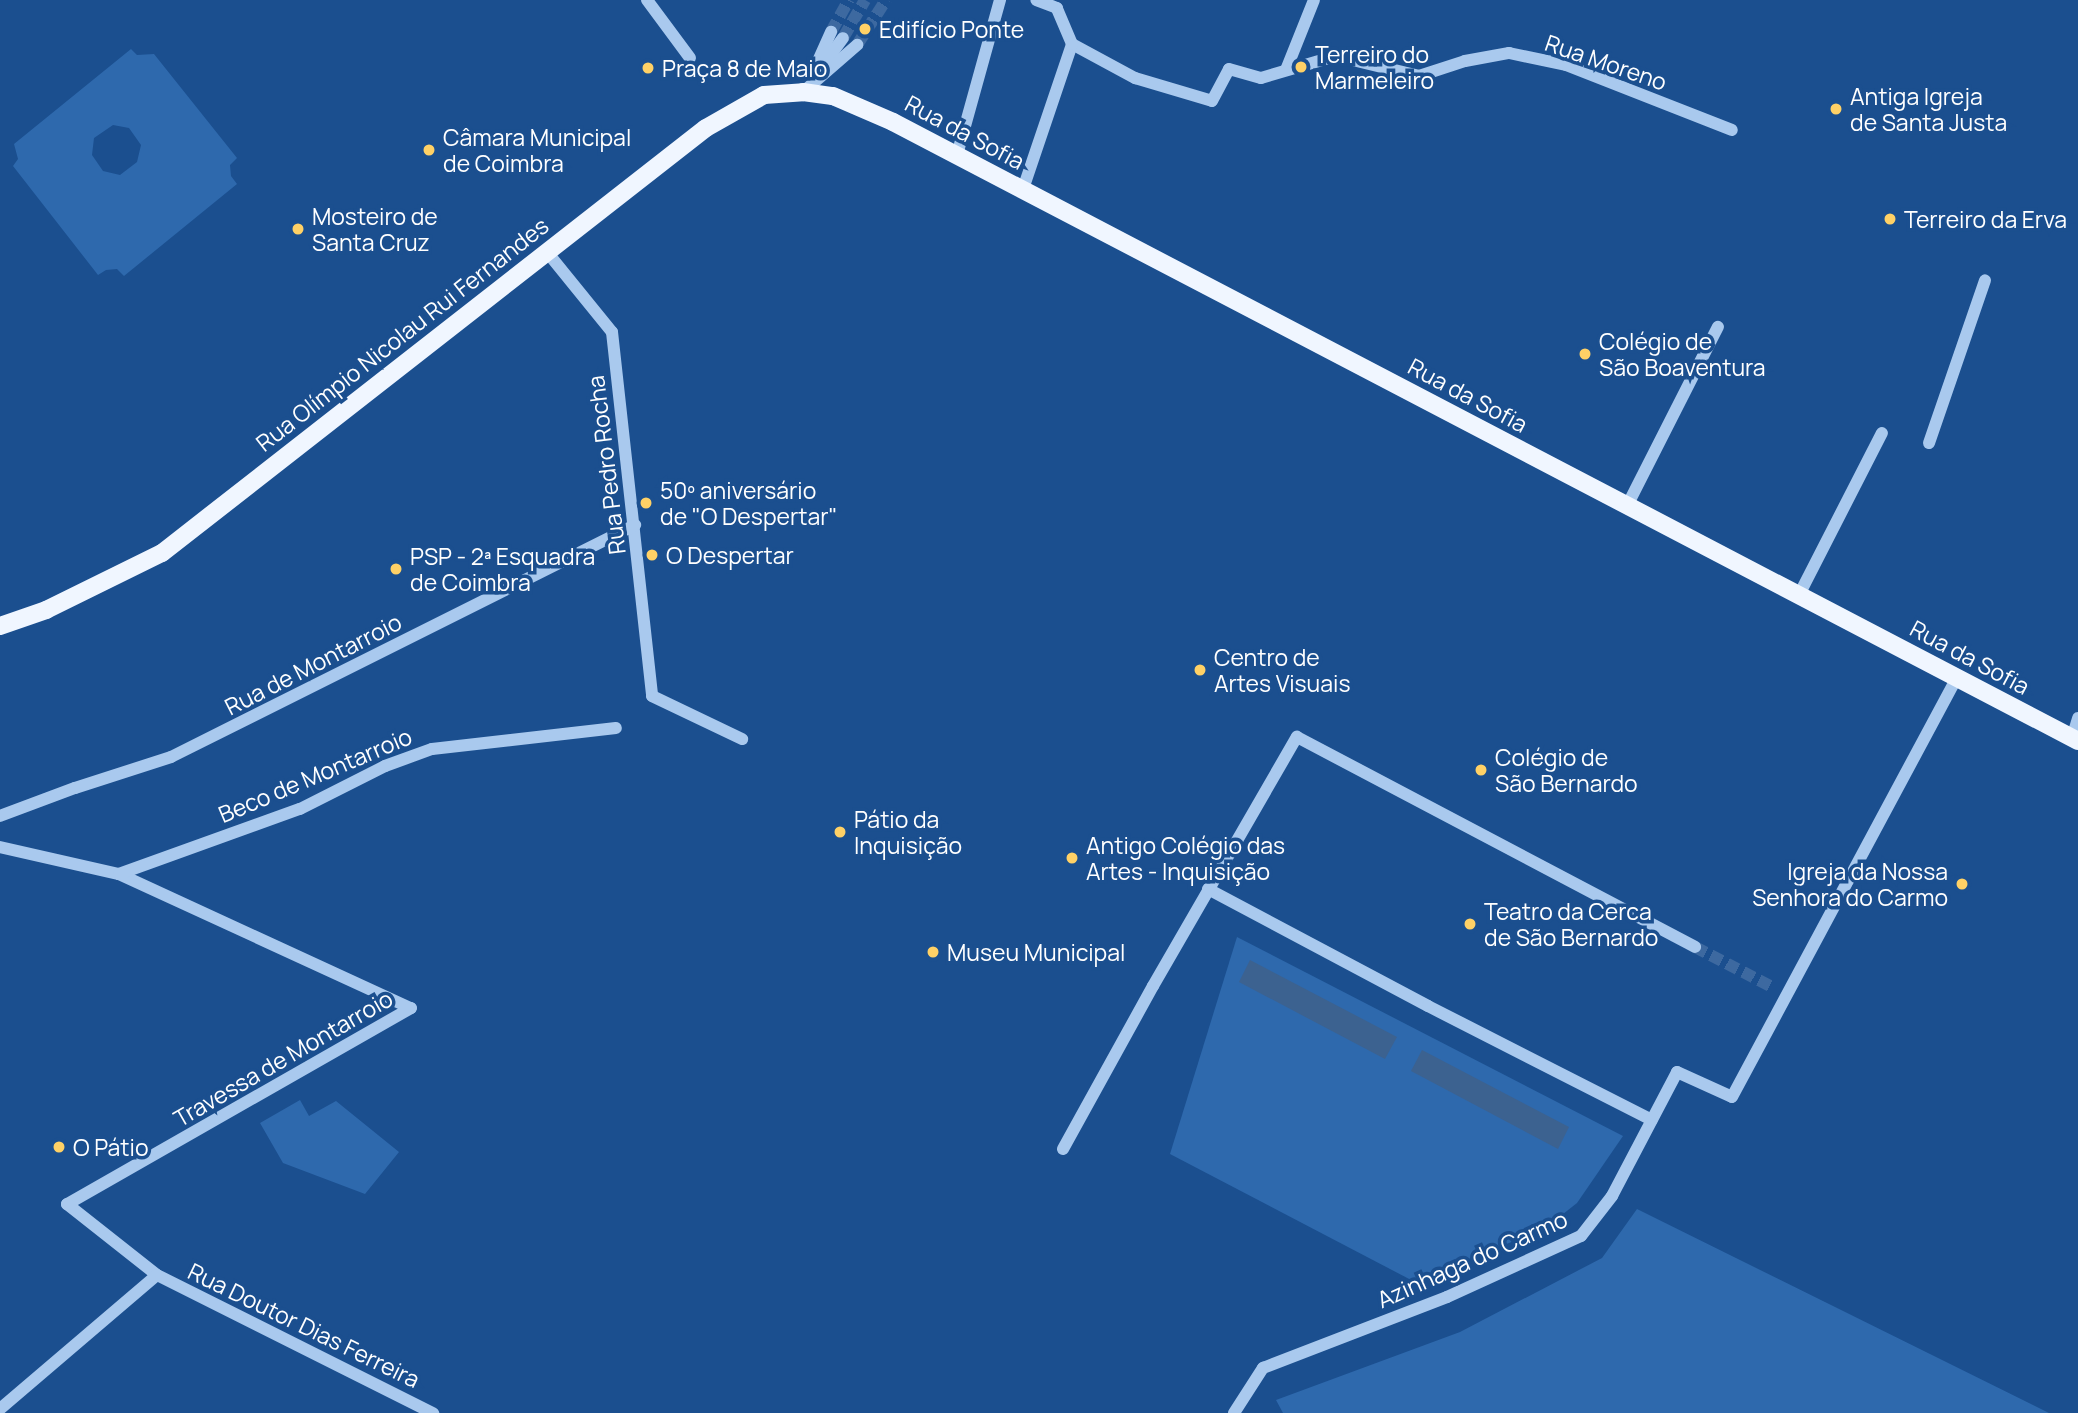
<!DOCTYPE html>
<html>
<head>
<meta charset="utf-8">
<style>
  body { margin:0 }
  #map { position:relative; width:2078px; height:1413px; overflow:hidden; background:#1b4f8f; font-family:Manrope,sans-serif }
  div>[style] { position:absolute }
  .green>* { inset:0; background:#2e69ad }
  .water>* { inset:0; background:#3c6290 }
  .minor-tunnel>* { height:12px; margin-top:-6px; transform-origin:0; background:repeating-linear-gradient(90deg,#3d69a0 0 12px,transparent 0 18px) }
  .minor>* { height:12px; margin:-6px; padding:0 6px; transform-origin:6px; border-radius:6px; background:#a9c9ee }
  .major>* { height:18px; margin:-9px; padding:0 9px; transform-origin:9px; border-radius:9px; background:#f0f6ff }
  .dots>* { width:19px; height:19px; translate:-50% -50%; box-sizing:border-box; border:4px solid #1b4f8f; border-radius:50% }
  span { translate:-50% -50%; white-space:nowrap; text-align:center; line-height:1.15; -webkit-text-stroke:7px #1b4f8f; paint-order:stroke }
  .poi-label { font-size:23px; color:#fff }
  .left { translate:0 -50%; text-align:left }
  .right { translate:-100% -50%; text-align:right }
  .street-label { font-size:23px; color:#fff }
</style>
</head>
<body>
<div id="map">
  <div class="green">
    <div style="clip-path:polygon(evenodd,131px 49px,137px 55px,154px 54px,237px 158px,230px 165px,231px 176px,237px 184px,124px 276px,117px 269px,106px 270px,98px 275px,13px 166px,18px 159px,14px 144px,131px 49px,113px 125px,129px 128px,141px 145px,137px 162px,120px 175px,103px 171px,92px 155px,94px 138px,113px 125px)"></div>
    <div style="clip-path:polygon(1237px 937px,1623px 1136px,1577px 1203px,1544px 1229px,1413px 1281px,1170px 1154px)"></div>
    <div style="clip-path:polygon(300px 1100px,309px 1116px,336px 1101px,399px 1152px,365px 1194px,283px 1163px,260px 1123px)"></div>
    <div style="clip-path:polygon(1637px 1209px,2049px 1413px,1283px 1413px,1276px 1400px,1460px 1332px,1602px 1258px)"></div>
  </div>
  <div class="water">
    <div style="clip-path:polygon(1250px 960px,1397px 1037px,1385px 1059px,1239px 982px)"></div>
    <div style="clip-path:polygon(1422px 1050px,1569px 1127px,1558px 1149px,1411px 1071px)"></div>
  </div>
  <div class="minor-tunnel">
    <div style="left:831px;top:32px;width:37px;rotate:-61deg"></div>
    <div style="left:843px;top:38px;width:44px;rotate:-59.9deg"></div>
    <div style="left:857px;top:45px;width:54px;rotate:-57.2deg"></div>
    <div style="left:1695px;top:947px;width:89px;rotate:27.4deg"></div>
  </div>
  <div class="minor">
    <div style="left:647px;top:0;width:72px;rotate:53.4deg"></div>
    <div style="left:1072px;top:44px;width:72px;rotate:28.4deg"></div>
    <div style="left:1135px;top:78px;width:80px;rotate:16.6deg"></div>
    <div style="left:1212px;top:101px;width:36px;rotate:-62deg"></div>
    <div style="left:1229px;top:69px;width:33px;rotate:16deg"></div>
    <div style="left:1261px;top:78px;width:78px;rotate:-16.3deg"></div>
    <div style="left:1336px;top:56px;width:85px;rotate:13.5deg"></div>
    <div style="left:1419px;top:76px;width:48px;rotate:-18.1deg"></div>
    <div style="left:1465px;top:61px;width:45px;rotate:-10.3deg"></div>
    <div style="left:1509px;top:53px;width:58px;rotate:11.9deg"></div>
    <div style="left:1566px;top:65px;width:178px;rotate:21.4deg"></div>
    <div style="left:814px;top:70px;width:42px;rotate:-65.9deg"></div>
    <div style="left:1286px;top:70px;width:75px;rotate:-68.2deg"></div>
    <div style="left:818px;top:72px;width:42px;rotate:-53.7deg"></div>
    <div style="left:803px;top:92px;width:72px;rotate:-41deg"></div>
    <div style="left:957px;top:155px;width:161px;rotate:-74.5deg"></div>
    <div style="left:1023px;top:189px;width:153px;rotate:-71.3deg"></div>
    <div style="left:1072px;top:44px;width:39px;rotate:-113deg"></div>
    <div style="left:1057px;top:8px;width:22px;rotate:-159deg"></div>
    <div style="left:547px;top:252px;width:103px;rotate:50.9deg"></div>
    <div style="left:612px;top:332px;width:366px;rotate:83.7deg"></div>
    <div style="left:652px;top:696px;width:100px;rotate:25.5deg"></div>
    <div style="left:1929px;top:443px;width:172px;rotate:-71deg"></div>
    <div style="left:1627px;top:506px;width:201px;rotate:-63.1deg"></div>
    <div style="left:1799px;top:595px;width:182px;rotate:-62.9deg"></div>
    <div style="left:2072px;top:738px;width:21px;rotate:-73deg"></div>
    <div style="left:0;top:816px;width:80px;rotate:-20.5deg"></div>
    <div style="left:75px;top:788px;width:101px;rotate:-17.9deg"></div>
    <div style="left:171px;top:757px;width:519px;rotate:-26.57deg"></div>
    <div style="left:0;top:847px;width:122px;rotate:12.8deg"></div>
    <div style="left:119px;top:874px;width:321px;rotate:24.7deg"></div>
    <div style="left:411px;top:1008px;width:396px;rotate:150.3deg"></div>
    <div style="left:67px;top:1204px;width:115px;rotate:38.3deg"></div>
    <div style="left:157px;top:1275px;width:309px;rotate:26.6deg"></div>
    <div style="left:119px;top:874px;width:192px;rotate:-19.8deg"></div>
    <div style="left:300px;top:809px;width:95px;rotate:-26.8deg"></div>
    <div style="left:385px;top:766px;width:50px;rotate:-19.9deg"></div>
    <div style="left:432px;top:749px;width:185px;rotate:-6.5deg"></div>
    <div style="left:1208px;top:889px;width:249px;rotate:28deg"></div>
    <div style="left:1428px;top:1006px;width:251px;rotate:27deg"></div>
    <div style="left:1063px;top:1149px;width:186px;rotate:-61.1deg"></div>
    <div style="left:1153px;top:986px;width:288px;rotate:-60deg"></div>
    <div style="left:1297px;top:737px;width:450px;rotate:27.8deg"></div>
    <div style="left:0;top:1409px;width:206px;rotate:-40.5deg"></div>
    <div style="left:1234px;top:1413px;width:54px;rotate:-57.2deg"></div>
    <div style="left:1263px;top:1368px;width:197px;rotate:-21.1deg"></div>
    <div style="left:1447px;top:1297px;width:147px;rotate:-24.5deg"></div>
    <div style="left:1581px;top:1236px;width:51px;rotate:-52.2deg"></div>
    <div style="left:1612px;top:1196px;width:140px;rotate:-62.3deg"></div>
    <div style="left:1677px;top:1072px;width:60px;rotate:24.4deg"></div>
    <div style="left:1732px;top:1097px;width:476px;rotate:-61.8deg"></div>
  </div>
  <div class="major">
    <div style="left:0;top:626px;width:49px;rotate:-19.2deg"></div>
    <div style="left:46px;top:610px;width:129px;rotate:-26.2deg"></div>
    <div style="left:162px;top:553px;width:690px;rotate:-38deg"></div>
    <div style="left:706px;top:128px;width:67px;rotate:-29.6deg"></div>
    <div style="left:764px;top:95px;width:39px;rotate:-4deg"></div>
    <div style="left:803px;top:92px;width:30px;rotate:8deg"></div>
    <div style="left:833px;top:96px;width:65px;rotate:23.4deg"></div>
    <div style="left:893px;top:122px;width:1337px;rotate:27.58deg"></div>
  </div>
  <div class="dots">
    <div style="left:865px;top:29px;background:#ffd166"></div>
    <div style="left:1301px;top:67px;background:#ffd166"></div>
    <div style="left:648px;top:68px;background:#ffd166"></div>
    <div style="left:1836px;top:109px;background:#ffd166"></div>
    <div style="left:429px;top:150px;background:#ffd166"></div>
    <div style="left:1890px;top:219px;background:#ffd166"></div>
    <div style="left:298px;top:229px;background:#ffd166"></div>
    <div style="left:1585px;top:354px;background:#ffd166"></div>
    <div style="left:646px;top:503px;background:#ffd166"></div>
    <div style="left:652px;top:555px;background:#ffd166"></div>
    <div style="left:396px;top:569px;background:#ffd166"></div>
    <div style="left:1200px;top:670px;background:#ffd166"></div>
    <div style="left:1481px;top:770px;background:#ffd166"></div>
    <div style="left:840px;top:832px;background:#ffd166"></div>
    <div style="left:1072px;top:858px;background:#ffd166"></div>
    <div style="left:1962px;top:884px;background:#ffd166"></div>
    <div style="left:1470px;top:924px;background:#ffd166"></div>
    <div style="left:933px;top:952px;background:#ffd166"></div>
    <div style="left:59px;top:1147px;background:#ffd166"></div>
  </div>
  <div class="poi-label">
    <span class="left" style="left:879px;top:29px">Edifício Ponte</span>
    <span class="left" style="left:1315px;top:67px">Terreiro do<br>Marmeleiro</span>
    <span class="left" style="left:662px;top:68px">Praça 8 de Maio</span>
    <span class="left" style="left:1850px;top:109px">Antiga Igreja<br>de Santa Justa</span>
    <span class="left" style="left:443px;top:150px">Câmara Municipal<br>de Coimbra</span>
    <span class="left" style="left:312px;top:229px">Mosteiro de<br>Santa Cruz</span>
    <span class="left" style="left:1904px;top:219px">Terreiro da Erva</span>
    <span class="left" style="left:1599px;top:354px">Colégio de<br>São Boaventura</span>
    <span class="left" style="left:660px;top:503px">50º aniversário<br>de "O Despertar"</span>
    <span class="left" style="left:666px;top:555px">O Despertar</span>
    <span class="left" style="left:410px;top:569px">PSP - 2ª Esquadra<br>de Coimbra</span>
    <span class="left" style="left:1214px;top:670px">Centro de<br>Artes Visuais</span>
    <span class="left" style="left:1495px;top:770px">Colégio de<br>São Bernardo</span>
    <span class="left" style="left:854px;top:832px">Pátio da<br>Inquisição</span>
    <span class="left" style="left:1086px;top:858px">Antigo Colégio das<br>Artes - Inquisição</span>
    <span class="right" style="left:1948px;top:884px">Igreja da Nossa<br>Senhora do Carmo</span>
    <span class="left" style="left:1484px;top:924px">Teatro da Cerca<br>de São Bernardo</span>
    <span class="left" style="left:947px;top:952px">Museu Municipal</span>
    <span class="left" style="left:73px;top:1147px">O Pátio</span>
  </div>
  <div class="street-label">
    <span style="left:1606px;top:62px;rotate:19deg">Rua Moreno</span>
    <span style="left:965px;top:132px;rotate:28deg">Rua da Sofia</span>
    <span style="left:402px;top:334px;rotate:-38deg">Rua Olímpio Nicolau Rui Fernandes</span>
    <span style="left:1468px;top:395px;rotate:28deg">Rua da Sofia</span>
    <span style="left:606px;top:465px;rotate:-97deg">Rua Pedro Rocha</span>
    <span style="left:1970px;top:657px;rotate:28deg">Rua da Sofia</span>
    <span style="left:313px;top:664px;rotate:-27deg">Rua de Montarroio</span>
    <span style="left:315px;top:775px;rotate:-23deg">Beco de Montarroio</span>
    <span style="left:283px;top:1058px;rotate:-30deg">Travessa de Montarroio</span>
    <span style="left:1472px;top:1259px;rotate:-24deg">Azinhaga do Carmo</span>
    <span style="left:304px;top:1325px;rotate:26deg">Rua Doutor Dias Ferreira</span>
  </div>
</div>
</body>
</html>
